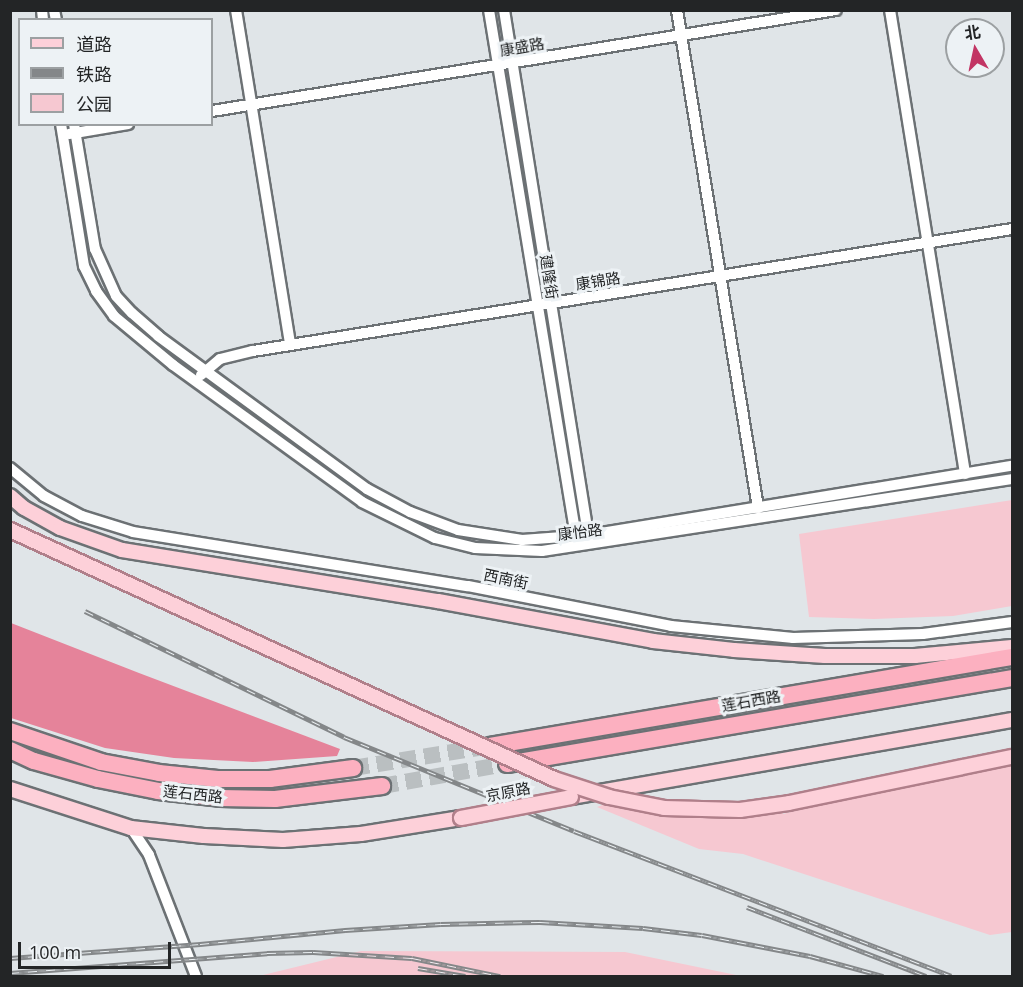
<!DOCTYPE html>
<html>
<head>
<meta charset="utf-8">
<style>
  body { margin:0 }
  #map { position:relative; width:1023px; height:987px; overflow:hidden; background:#e0e5e8; font-family:"Open Sans","Noto Sans SC",sans-serif }
  div>[style] { position:absolute }
  .green>* { inset:0; background:#f6c8d1 }
  .forest>* { inset:0; background:#e5839a }
  .highway-tunnel>* { height:16px; margin-top:-8px; transform-origin:0; background:repeating-linear-gradient(90deg,#babfc1 0 16px,transparent 0 24px) }
  .roads { filter:drop-shadow(2px 0 #6c7174) drop-shadow(-2px 0 #6c7174) drop-shadow(0 2px #6c7174) drop-shadow(0 -2px #6c7174) }
  .minor>* { height:10px; margin:-5px; padding:0 5px; transform-origin:5px; border-radius:5px; background:#fff }
  .major>* { height:14px; margin:-7px; padding:0 7px; transform-origin:7px; border-radius:7px; background:#fdd0d9 }
  .highway>* { height:16px; margin:-8px; padding:0 8px; transform-origin:8px; border-radius:8px; background:#fcb0c0 }
  .rail>* { height:5px; margin-top:-2.5px; transform-origin:0; background:repeating-linear-gradient(90deg,#edf2f5 0 9px,#848789 0 18px); box-sizing:border-box; border-block:2px solid #848789 }
  .bridges { filter:drop-shadow(2px 0 #b07f8a) drop-shadow(-2px 0 #b07f8a) drop-shadow(0 2px #b07f8a) drop-shadow(0 -2px #b07f8a) }
  .major-bridge>* { height:14px; margin:-7px; padding:0 7px; transform-origin:7px; border-radius:7px; background:#fdd0d9 }
  span { translate:-50% -50%; white-space:nowrap; text-align:center; line-height:1.15; -webkit-text-stroke:6px #edf2f5; paint-order:stroke }
  .street-label { font-size:15px; color:#232526 }
  .frame { position:absolute; inset:0; border:12px solid #232526; pointer-events:none }
  .legend { position:absolute; left:18px; top:18px; width:195px; height:108px; box-sizing:border-box; background:#edf2f5; border:2px solid #9ca0a2; margin:0; padding:8px 10px; list-style:none; font-size:18px; color:#232526 }
  .legend li { display:flex; align-items:center; gap:12px; height:30px }
  .legend b { width:30px; border:2px solid #9ca0a2 }
  .north { position:absolute; left:945px; top:18px; width:60px; height:60px; box-sizing:border-box; background:#edf2f5; border:2px solid #9ca0a2; border-radius:50%; rotate:351deg; font-size:16px; font-weight:700; line-height:24px; text-align:center; color:#232526 }
  .north::after { content:''; display:block; margin:auto; width:21px; height:27px; background:#c23564; clip-path:polygon(50% 0,100% 100%,50% 72%,0 100%) }
  .scale { position:absolute; left:18px; top:942px; width:153px; height:27px; box-sizing:border-box; border:3px solid #232526; border-top:0; padding-left:8px; font-size:18px; line-height:21px; white-space:nowrap; color:#232526; -webkit-text-stroke:4px #edf2f5; paint-order:stroke }
</style>
</head>
<body>
<div id="map">
  <div class="green">
    <div style="clip-path:polygon(1012px 500px,1012px 606px,953px 616px,874px 619px,809px 617px,799px 534px)"></div>
    <div style="clip-path:polygon(1012px 754px,1012px 932px,990px 935px,743px 854px,699px 849px,597px 807px,630px 795px,702px 805px,780px 797px,783px 814px)"></div>
    <div style="clip-path:polygon(361px 951px,625px 952px,741px 976px,259px 976px)"></div>
  </div>
  <div class="forest">
    <div style="clip-path:polygon(11px 623px,139px 673px,340px 749px,337px 756px,253px 762px,174px 758px,105px 748px,11px 718px)"></div>
  </div>
  <div class="highway-tunnel">
    <div style="left:353px;top:768px;width:139px;rotate:-9.1deg"></div>
    <div style="left:382px;top:786px;width:126px;rotate:-10.1deg"></div>
  </div>
  <div class="roads">
    <div class="minor">
      <div style="left:42px;top:10px;width:10px;rotate:84deg"></div>
      <div style="left:54px;top:10px;width:10px;rotate:79deg"></div>
      <div style="left:236px;top:10px;width:339px;rotate:80.8deg"></div>
      <div style="left:489px;top:10px;width:540px;rotate:80.62deg"></div>
      <div style="left:504px;top:10px;width:537px;rotate:80.89deg"></div>
      <div style="left:677px;top:10px;width:505px;rotate:80.76deg"></div>
      <div style="left:890px;top:10px;width:470px;rotate:80.8deg"></div>
      <div style="left:212px;top:111px;width:632px;rotate:-9.19deg"></div>
      <div style="left:61px;top:124px;width:144px;rotate:80.8deg"></div>
      <div style="left:84px;top:266px;width:28px;rotate:64deg"></div>
      <div style="left:96px;top:291px;width:31px;rotate:54deg"></div>
      <div style="left:114px;top:316px;width:77px;rotate:39.7deg"></div>
      <div style="left:173px;top:365px;width:233px;rotate:35.9deg"></div>
      <div style="left:362px;top:502px;width:81px;rotate:26.3deg"></div>
      <div style="left:435px;top:538px;width:41px;rotate:14deg"></div>
      <div style="left:475px;top:548px;width:67px;rotate:2.6deg"></div>
      <div style="left:542px;top:551px;width:475px;rotate:-8.7deg"></div>
      <div style="left:74px;top:124px;width:127px;rotate:80.5deg"></div>
      <div style="left:95px;top:249px;width:51px;rotate:65.9deg"></div>
      <div style="left:116px;top:296px;width:23px;rotate:47deg"></div>
      <div style="left:132px;top:313px;width:35px;rotate:41deg"></div>
      <div style="left:158px;top:336px;width:259px;rotate:36.2deg"></div>
      <div style="left:367px;top:489px;width:49px;rotate:28.1deg"></div>
      <div style="left:410px;top:512px;width:51px;rotate:20.6deg"></div>
      <div style="left:458px;top:530px;width:65px;rotate:8.9deg"></div>
      <div style="left:522px;top:540px;width:67px;rotate:-4.3deg"></div>
      <div style="left:589px;top:535px;width:429px;rotate:-9.3deg"></div>
      <div style="left:69px;top:134px;width:60px;rotate:-9.6deg"></div>
      <div style="left:201px;top:375px;width:25px;rotate:-40deg"></div>
      <div style="left:220px;top:359px;width:34px;rotate:-14deg"></div>
      <div style="left:253px;top:351px;width:769px;rotate:-9.13deg"></div>
      <div style="left:10px;top:468px;width:44px;rotate:39.5deg"></div>
      <div style="left:44px;top:496px;width:43px;rotate:27.8deg"></div>
      <div style="left:82px;top:516px;width:53px;rotate:17.4deg"></div>
      <div style="left:133px;top:532px;width:339px;rotate:9.2deg"></div>
      <div style="left:468px;top:586px;width:207px;rotate:11.1deg"></div>
      <div style="left:671px;top:626px;width:123px;rotate:5.6deg"></div>
      <div style="left:793px;top:638px;width:130px;rotate:-1.8deg"></div>
      <div style="left:923px;top:634px;width:90px;rotate:-7.7deg"></div>
      <div style="left:131px;top:828px;width:32px;rotate:56deg"></div>
      <div style="left:149px;top:855px;width:130px;rotate:68.8deg"></div>
    </div>
    <div class="major">
      <div style="left:10px;top:496px;width:18px;rotate:41deg"></div>
      <div style="left:24px;top:508px;width:41px;rotate:29.1deg"></div>
      <div style="left:60px;top:528px;width:66px;rotate:19.5deg"></div>
      <div style="left:122px;top:550px;width:320px;rotate:9.2deg"></div>
      <div style="left:438px;top:601px;width:219px;rotate:10.5deg"></div>
      <div style="left:653px;top:641px;width:81px;rotate:6.3deg"></div>
      <div style="left:734px;top:650px;width:91px;rotate:3.8deg"></div>
      <div style="left:825px;top:656px;width:90px"></div>
      <div style="left:915px;top:656px;width:97px;rotate:-5.3deg"></div>
      <div style="left:10px;top:789px;width:127px;rotate:17.9deg"></div>
      <div style="left:131px;top:828px;width:73px;rotate:6.3deg"></div>
      <div style="left:204px;top:836px;width:79px;rotate:2.9deg"></div>
      <div style="left:283px;top:840px;width:78px;rotate:-4.4deg"></div>
      <div style="left:361px;top:834px;width:101px;rotate:-9.1deg"></div>
      <div style="left:571px;top:797px;width:448px;rotate:-9.9deg"></div>
    </div>
    <div class="highway">
      <div style="left:10px;top:731px;width:96px;rotate:18.8deg"></div>
      <div style="left:101px;top:762px;width:59px;rotate:10.7deg"></div>
      <div style="left:159px;top:773px;width:59px;rotate:5.8deg"></div>
      <div style="left:218px;top:779px;width:52px"></div>
      <div style="left:270px;top:779px;width:84px;rotate:-7.5deg"></div>
      <div style="left:490px;top:746px;width:530px;rotate:-9.68deg"></div>
      <div style="left:10px;top:750px;width:26px;rotate:25deg"></div>
      <div style="left:34px;top:761px;width:66px;rotate:15.7deg"></div>
      <div style="left:98px;top:779px;width:61px;rotate:11.3deg"></div>
      <div style="left:158px;top:791px;width:62px;rotate:6.4deg"></div>
      <div style="left:220px;top:798px;width:55px;rotate:1deg"></div>
      <div style="left:275px;top:799px;width:108px;rotate:-6.9deg"></div>
      <div style="left:507px;top:764px;width:512px;rotate:-9.66deg"></div>
    </div>
  </div>
  <div class="rail">
    <div style="left:85px;top:611px;width:288px;rotate:25.9deg"></div>
    <div style="left:344px;top:737px;width:248px;rotate:22.2deg"></div>
    <div style="left:574px;top:831px;width:404px;rotate:21deg"></div>
    <div style="left:747px;top:907px;width:192px;rotate:21.1deg"></div>
    <div style="left:10px;top:958px;width:191px;rotate:-4.2deg"></div>
    <div style="left:200px;top:944px;width:146px;rotate:-5.5deg"></div>
    <div style="left:345px;top:930px;width:96px;rotate:-3.6deg"></div>
    <div style="left:441px;top:924px;width:99px;rotate:-1.2deg"></div>
    <div style="left:540px;top:922px;width:103px;rotate:3.3deg"></div>
    <div style="left:643px;top:928px;width:59px;rotate:6.8deg"></div>
    <div style="left:702px;top:935px;width:110px;rotate:11deg"></div>
    <div style="left:810px;top:956px;width:76px;rotate:15.3deg"></div>
    <div style="left:418px;top:968px;width:48px;rotate:9.7deg"></div>
    <div style="left:10px;top:973px;width:258px;rotate:-4.4deg"></div>
    <div style="left:267px;top:953px;width:46px;rotate:-1.2deg"></div>
    <div style="left:313px;top:952px;width:99px;rotate:3.5deg"></div>
    <div style="left:412px;top:958px;width:90px;rotate:11.6deg"></div>
  </div>
  <div class="bridges">
    <div class="major-bridge">
      <div style="left:10px;top:530px;width:598px;rotate:24.59deg"></div>
      <div style="left:554px;top:779px;width:58px;rotate:18.1deg"></div>
      <div style="left:609px;top:797px;width:56px;rotate:11.3deg"></div>
      <div style="left:664px;top:808px;width:76px;rotate:1.5deg"></div>
      <div style="left:740px;top:810px;width:49px;rotate:-8.1deg"></div>
      <div style="left:789px;top:803px;width:228px;rotate:-11.7deg"></div>
      <div style="left:461px;top:818px;width:112px;rotate:-10.8deg"></div>
    </div>
  </div>
  <div class="street-label">
    <span style="left:522px;top:47px;rotate:-10deg">康盛路</span>
    <span style="left:549px;top:277px;rotate:81deg">建隆街</span>
    <span style="left:598px;top:281px;rotate:-9deg">康锦路</span>
    <span style="left:580px;top:532px;rotate:-7deg">康怡路</span>
    <span style="left:506px;top:579px;rotate:12deg">西南街</span>
    <span style="left:751px;top:701px;rotate:-10deg">莲石西路</span>
    <span style="left:508px;top:792px;rotate:-11deg">京原路</span>
    <span style="left:193px;top:794px;rotate:6deg">莲石西路</span>
  </div>
  <div class="frame"></div>
  <ul class="legend">
  <li><b style="height:8px;background:#fdd0d9"></b>道路</li>
  <li><b style="height:8px;background:#848789"></b>铁路</li>
  <li><b style="height:16px;background:#f6c8d1"></b>公园</li>
  </ul>
  <div class="north">北</div>
  <div class="scale">100 m</div>
</div>
</body>
</html>
